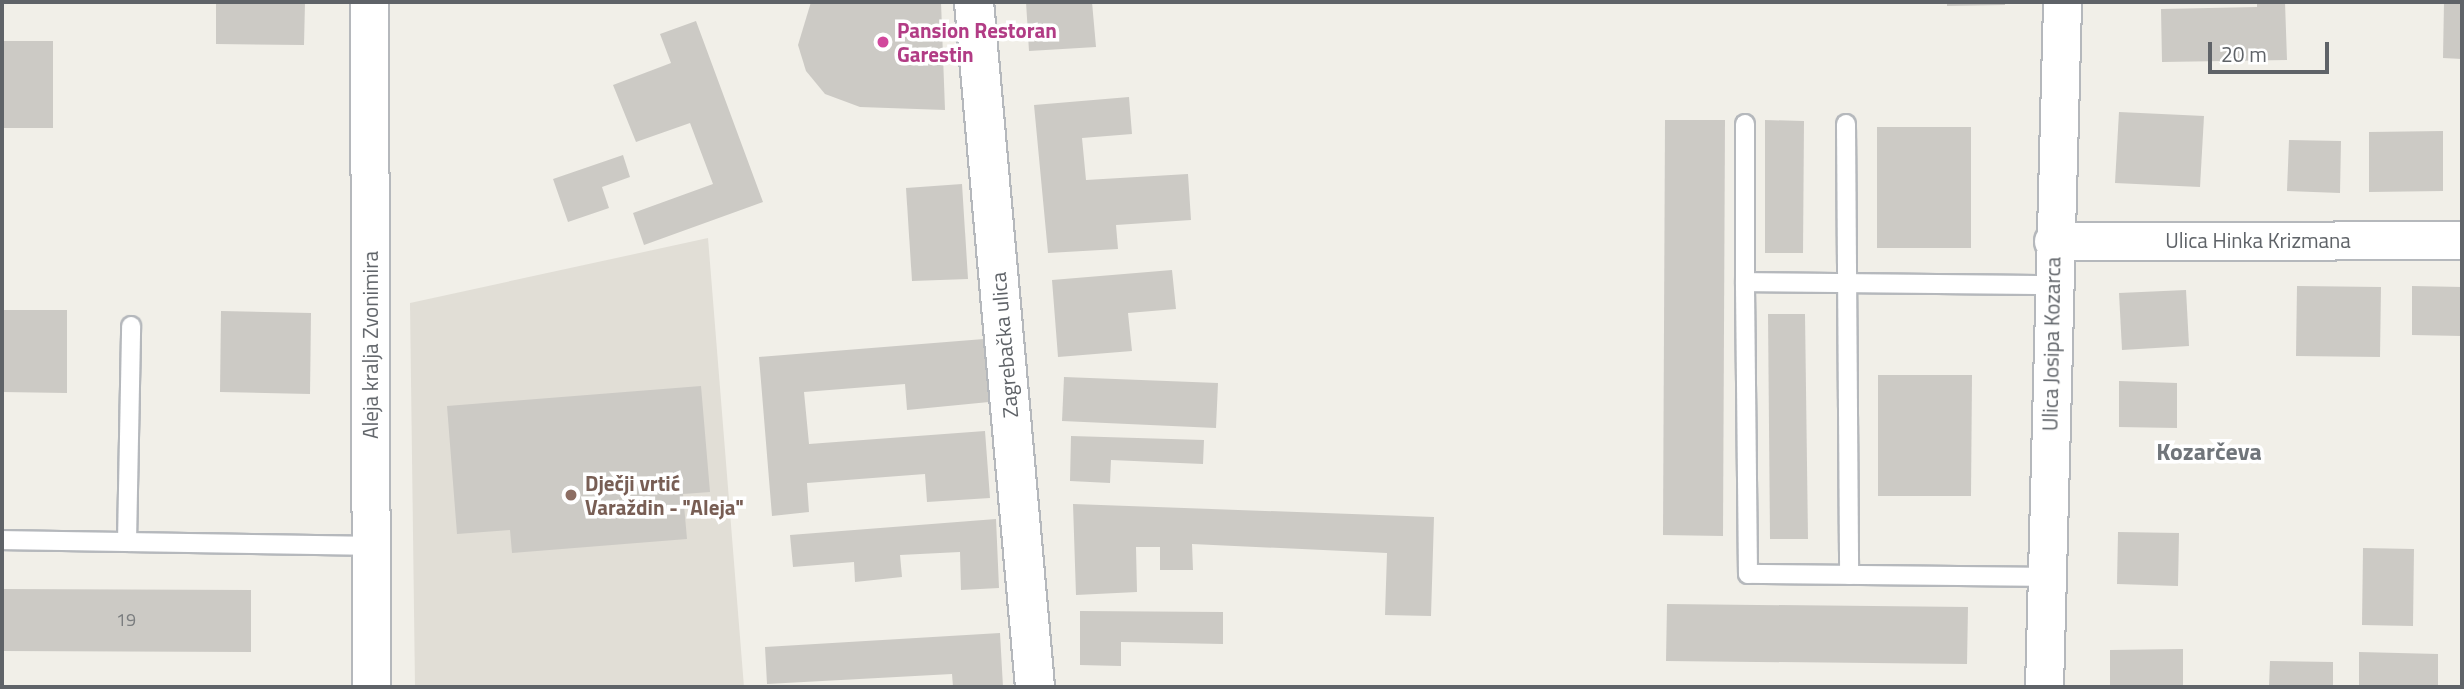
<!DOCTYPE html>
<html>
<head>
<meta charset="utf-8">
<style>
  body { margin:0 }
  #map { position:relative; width:2464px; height:689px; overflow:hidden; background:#f1efe8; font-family:"Titillium Web",sans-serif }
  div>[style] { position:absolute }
  .education>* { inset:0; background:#e1ded6 }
  .building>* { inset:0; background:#cccac5 }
  .roads { filter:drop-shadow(2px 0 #b5b8bc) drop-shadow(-2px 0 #b5b8bc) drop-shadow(0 2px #b5b8bc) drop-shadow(0 -2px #b5b8bc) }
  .lane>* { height:18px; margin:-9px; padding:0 9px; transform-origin:9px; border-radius:9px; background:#fff }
  .street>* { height:37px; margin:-18.5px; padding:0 18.5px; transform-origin:18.5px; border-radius:18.5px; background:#fff }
  .secondary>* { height:38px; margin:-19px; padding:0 19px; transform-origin:19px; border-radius:19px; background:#fff }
  .dots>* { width:19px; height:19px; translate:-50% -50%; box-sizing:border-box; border:4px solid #fff; border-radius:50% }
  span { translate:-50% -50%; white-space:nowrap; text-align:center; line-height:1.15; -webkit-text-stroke:7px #fff; paint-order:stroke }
  .number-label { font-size:18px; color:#7a7d7f }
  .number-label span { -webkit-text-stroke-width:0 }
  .hotel-label { font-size:21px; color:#b23c85; font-weight:700 }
  .left { translate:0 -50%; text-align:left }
  .street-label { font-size:21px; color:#5f6368 }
  .education-label { font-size:21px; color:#785e54; font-weight:700 }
  .quarter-label { font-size:24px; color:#70757a; font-weight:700 }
  .frame { position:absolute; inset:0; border:4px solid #5f6368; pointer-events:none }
  .scale { position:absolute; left:2208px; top:42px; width:121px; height:32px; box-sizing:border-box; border:4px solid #5f6368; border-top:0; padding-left:9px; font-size:21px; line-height:24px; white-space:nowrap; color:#5f6368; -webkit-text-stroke:5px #fff; paint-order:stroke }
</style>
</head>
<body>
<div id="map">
  <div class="education">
    <div style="clip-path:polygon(708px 238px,744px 687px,415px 687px,410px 303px)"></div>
  </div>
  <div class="building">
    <div style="clip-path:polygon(216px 2px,305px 2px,304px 45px,216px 44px)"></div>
    <div style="clip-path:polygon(811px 2px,941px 2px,945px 110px,860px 107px,825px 94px,806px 71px,798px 45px)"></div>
    <div style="clip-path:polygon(1026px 2px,1092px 2px,1096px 47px,1029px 51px)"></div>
    <div style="clip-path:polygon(1947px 2px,2005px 2px,2005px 5px,1947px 6px)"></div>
    <div style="clip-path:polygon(2257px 2px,2285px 2px,2287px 60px,2162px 62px,2161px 9px,2257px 7px)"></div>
    <div style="clip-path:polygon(2444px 2px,2462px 2px,2462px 59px,2443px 58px)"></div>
    <div style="clip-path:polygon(696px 21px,763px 202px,644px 245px,633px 213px,713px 184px,690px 123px,636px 142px,613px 85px,671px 63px,660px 34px)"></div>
    <div style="clip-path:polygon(2px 41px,53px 41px,53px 128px,2px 128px)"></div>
    <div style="clip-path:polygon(1129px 97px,1132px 134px,1082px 138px,1086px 180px,1188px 174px,1191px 220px,1116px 225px,1118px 249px,1048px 253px,1034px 105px)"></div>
    <div style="clip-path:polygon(2119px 112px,2204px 116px,2200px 187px,2115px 183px)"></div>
    <div style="clip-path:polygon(1665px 120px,1725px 120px,1723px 536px,1663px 535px)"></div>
    <div style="clip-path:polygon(1765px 120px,1804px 121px,1803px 253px,1765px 253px)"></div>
    <div style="clip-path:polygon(1877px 127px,1971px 127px,1971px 248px,1877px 248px)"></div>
    <div style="clip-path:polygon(2443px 131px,2443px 191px,2369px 192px,2369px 132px)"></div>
    <div style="clip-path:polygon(2289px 140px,2341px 141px,2340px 193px,2287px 191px)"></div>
    <div style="clip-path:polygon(623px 155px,630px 177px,602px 187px,609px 208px,568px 222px,553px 179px)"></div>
    <div style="clip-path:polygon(962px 184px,968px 279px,912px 281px,906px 188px)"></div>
    <div style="clip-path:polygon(1172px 270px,1176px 309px,1128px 313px,1132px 351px,1058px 357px,1052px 280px)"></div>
    <div style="clip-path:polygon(2297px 286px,2381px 287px,2380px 357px,2296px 356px)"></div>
    <div style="clip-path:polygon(2412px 286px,2462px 287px,2462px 336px,2412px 335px)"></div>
    <div style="clip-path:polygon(2186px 290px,2189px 346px,2122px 350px,2119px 293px)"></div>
    <div style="clip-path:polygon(2px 310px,67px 310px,67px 393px,2px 392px)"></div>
    <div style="clip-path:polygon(221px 311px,311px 313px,310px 394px,220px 392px)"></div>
    <div style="clip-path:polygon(1768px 314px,1805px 314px,1808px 539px,1770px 539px)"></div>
    <div style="clip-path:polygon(984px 339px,989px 402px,907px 410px,905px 384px,804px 392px,809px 444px,985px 431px,990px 498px,927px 502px,925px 474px,807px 483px,809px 512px,772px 516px,759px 357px)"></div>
    <div style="clip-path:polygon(1878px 375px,1972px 375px,1971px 496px,1878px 496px)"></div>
    <div style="clip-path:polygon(1064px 377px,1218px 383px,1216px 428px,1062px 421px)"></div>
    <div style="clip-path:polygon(2119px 381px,2177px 383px,2177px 428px,2119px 427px)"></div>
    <div style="clip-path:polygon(701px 386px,710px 492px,683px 494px,687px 539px,512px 553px,510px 530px,457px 534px,447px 406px)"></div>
    <div style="clip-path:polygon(1071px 436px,1204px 440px,1203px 464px,1111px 460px,1110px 483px,1070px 481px)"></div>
    <div style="clip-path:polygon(1073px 504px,1434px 517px,1431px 616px,1385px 615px,1387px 553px,1192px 544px,1193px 570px,1160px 570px,1160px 547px,1136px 547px,1137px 592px,1076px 595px)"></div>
    <div style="clip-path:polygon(996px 519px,999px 588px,961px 590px,960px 552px,900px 555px,902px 577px,855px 582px,854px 562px,793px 567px,790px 535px)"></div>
    <div style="clip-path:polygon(2118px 532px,2179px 533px,2178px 586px,2117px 584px)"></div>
    <div style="clip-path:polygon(2363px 548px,2414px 549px,2413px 626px,2362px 625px)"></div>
    <div style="clip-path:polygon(2px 589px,251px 590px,251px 652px,2px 651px)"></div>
    <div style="clip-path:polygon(1667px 604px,1968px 607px,1967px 664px,1666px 661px)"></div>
    <div style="clip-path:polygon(1080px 611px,1223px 612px,1223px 644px,1121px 642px,1121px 666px,1080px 665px)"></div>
    <div style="clip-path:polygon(1000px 633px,1003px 687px,953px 687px,952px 674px,767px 684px,765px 647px)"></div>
    <div style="clip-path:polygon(2183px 649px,2183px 687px,2110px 687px,2110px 650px)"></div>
    <div style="clip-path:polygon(2359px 652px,2438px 654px,2438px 687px,2359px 687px)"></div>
    <div style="clip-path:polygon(2270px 661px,2333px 662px,2333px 687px,2269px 687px)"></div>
  </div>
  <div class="roads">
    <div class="lane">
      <div style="left:1745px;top:124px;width:158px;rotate:90deg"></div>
      <div style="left:1846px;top:124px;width:451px;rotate:89.6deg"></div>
      <div style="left:2px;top:540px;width:368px;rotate:0.9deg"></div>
      <div style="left:127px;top:542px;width:216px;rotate:-88.9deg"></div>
      <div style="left:2047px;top:577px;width:299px;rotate:-179.4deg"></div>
      <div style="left:1748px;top:574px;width:292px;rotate:-90.6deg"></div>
      <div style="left:1745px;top:282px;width:308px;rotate:0.6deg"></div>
    </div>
    <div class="street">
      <div style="left:369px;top:2px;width:685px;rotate:89.83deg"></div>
      <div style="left:2053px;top:241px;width:409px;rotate:-0.1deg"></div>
      <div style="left:2044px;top:687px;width:685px;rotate:-88.49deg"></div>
    </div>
    <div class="secondary">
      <div style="left:974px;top:2px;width:688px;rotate:84.91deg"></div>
    </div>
  </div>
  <div class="dots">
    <div style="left:883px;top:42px;background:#d1479c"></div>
    <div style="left:571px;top:495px;background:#8d6e63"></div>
  </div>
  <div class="number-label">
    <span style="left:126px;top:620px">19</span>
  </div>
  <div class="hotel-label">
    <span class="left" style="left:897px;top:42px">Pansion Restoran<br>Garestin</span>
  </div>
  <div class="street-label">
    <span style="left:2258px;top:240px">Ulica Hinka Krizmana</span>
    <span style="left:2051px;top:344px;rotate:-89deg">Ulica Josipa Kozarca</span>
    <span style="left:370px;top:345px;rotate:-90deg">Aleja kralja Zvonimira</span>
    <span style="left:1004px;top:345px;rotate:-95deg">Zagrebačka ulica</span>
  </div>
  <div class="education-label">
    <span class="left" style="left:585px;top:495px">Dječji vrtić<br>Varaždin - "Aleja"</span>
  </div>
  <div class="quarter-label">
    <span style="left:2209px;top:452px">Kozarčeva</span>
  </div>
  <div class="frame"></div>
  <div class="scale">20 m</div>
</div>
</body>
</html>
